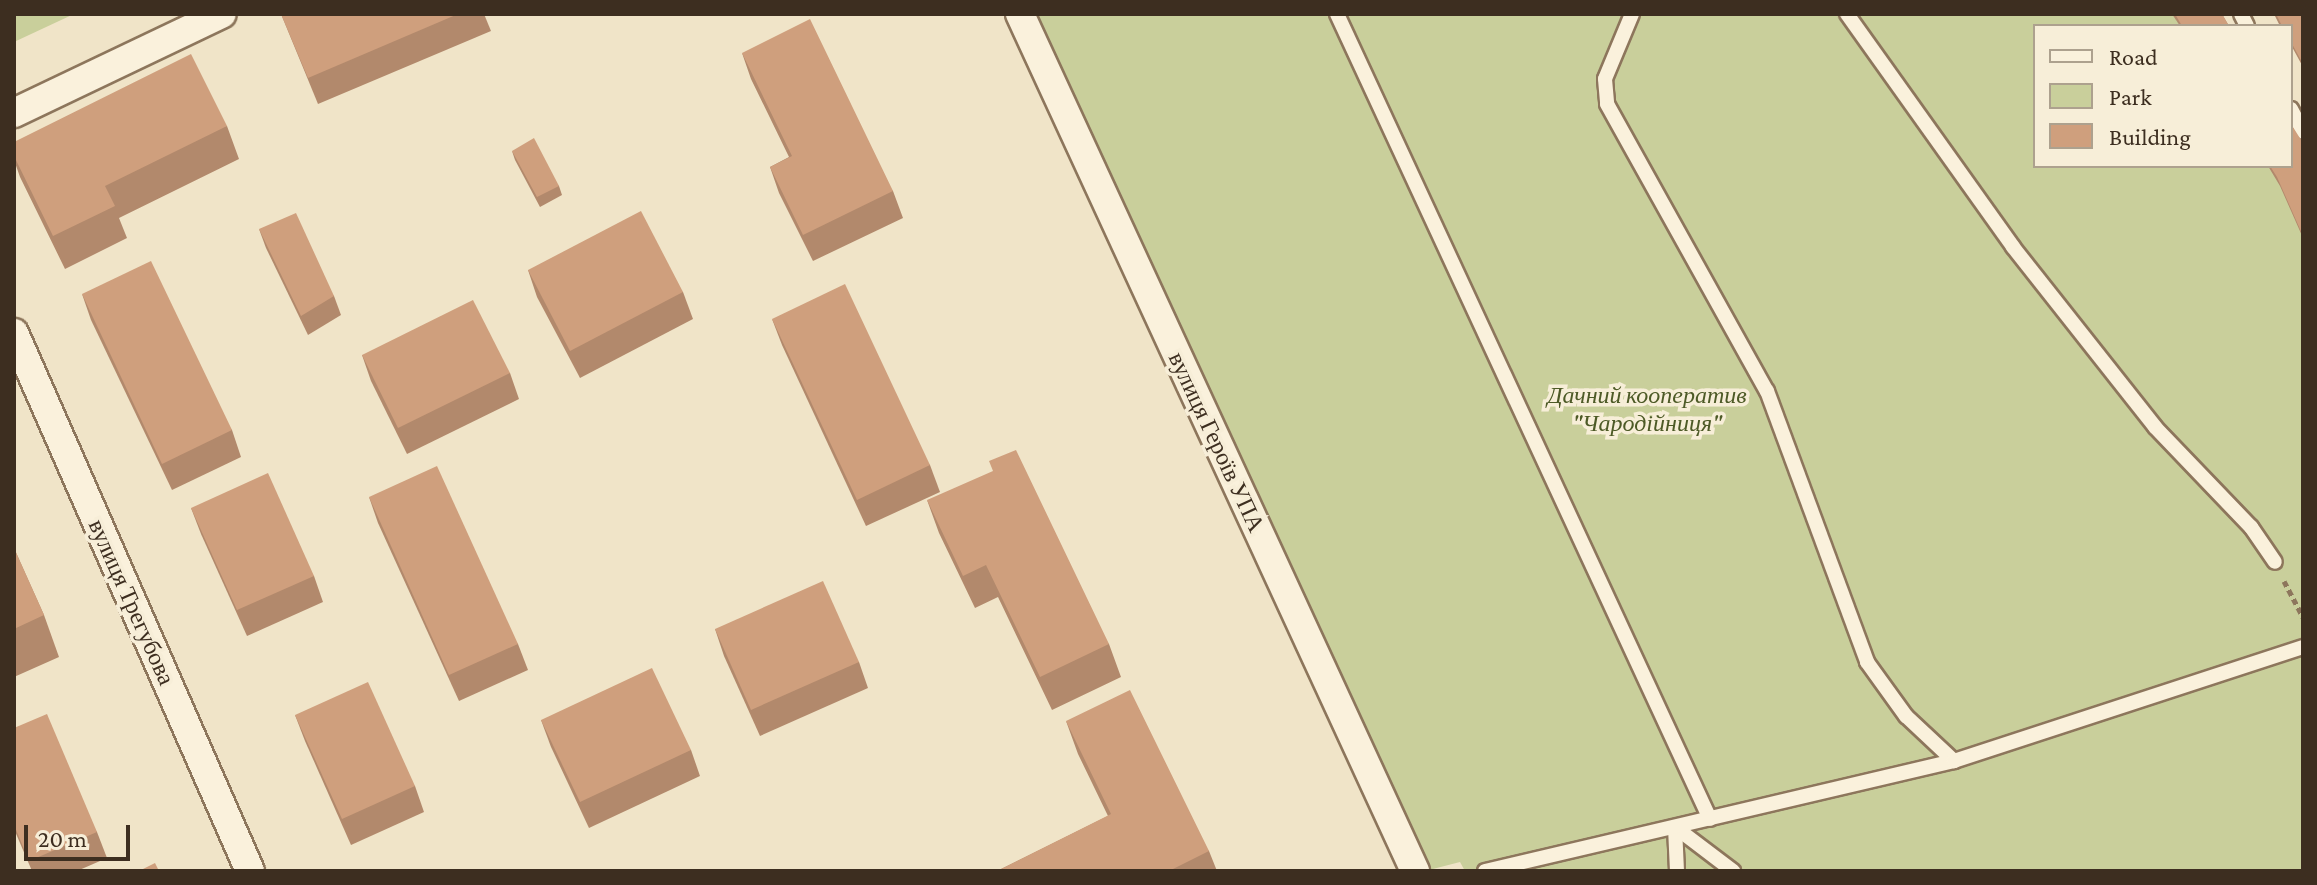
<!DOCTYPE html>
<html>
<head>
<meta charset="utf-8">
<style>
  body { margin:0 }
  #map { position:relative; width:2317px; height:885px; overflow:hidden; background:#f0e4c8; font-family:"Crimson Pro",serif }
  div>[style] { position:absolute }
  .green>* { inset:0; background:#c9cf9b }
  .path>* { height:5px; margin-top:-2.5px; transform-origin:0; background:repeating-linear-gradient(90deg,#8d765c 0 6px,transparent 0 10px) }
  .roads { filter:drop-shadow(2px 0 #8d765c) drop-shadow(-2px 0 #8d765c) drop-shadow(0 2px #8d765c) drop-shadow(0 -2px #8d765c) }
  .lane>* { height:14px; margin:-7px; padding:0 7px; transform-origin:7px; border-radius:7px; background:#faf1dc }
  .street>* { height:28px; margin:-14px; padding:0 14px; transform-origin:14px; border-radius:14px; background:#faf1dc }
  .wall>* { inset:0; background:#b2896c }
  .building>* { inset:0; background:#cf9f7d }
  span { translate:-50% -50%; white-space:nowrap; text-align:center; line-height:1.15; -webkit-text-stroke:7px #f7eed8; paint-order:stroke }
  .park-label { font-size:24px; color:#4d5a26; font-style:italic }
  .street-label { font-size:24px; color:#3d2e20 }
  .frame { position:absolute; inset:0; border:16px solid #3d2e20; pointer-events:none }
  .legend { position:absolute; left:2033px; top:24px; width:260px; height:144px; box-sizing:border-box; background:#f7eed8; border:2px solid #ada18e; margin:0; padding:10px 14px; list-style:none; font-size:24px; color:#3d2e20 }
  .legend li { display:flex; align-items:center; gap:16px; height:40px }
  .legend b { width:40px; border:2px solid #ada18e }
  .scale { position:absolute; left:24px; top:825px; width:106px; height:36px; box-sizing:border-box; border:4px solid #3d2e20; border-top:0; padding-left:10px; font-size:24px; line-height:28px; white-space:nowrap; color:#3d2e20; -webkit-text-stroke:6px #f7eed8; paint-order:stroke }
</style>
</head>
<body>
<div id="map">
  <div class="green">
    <div style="clip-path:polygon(14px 14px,74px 14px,14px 42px)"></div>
    <div style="clip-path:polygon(1023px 14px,2195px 14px,2202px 26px,2035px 26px,2035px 166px,2289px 166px,2303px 188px,2303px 871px,1465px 871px,1460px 862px,1429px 870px)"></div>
  </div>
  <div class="path">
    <div style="left:2284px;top:581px;width:41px;rotate:62.2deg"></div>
  </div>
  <div class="roads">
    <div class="lane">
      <div style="left:1337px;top:14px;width:887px;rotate:65.14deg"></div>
      <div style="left:1632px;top:14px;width:70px;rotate:112.6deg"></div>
      <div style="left:1605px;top:79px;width:25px;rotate:85deg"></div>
      <div style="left:1607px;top:104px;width:329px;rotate:60.9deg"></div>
      <div style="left:1767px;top:391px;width:289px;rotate:69.7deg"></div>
      <div style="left:1867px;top:662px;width:67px;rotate:54.2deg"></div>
      <div style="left:1906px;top:716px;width:66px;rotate:43.2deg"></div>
      <div style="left:1847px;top:14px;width:286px;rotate:54.5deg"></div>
      <div style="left:2013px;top:247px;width:229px;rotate:51.7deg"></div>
      <div style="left:2155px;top:427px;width:139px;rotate:46.2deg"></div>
      <div style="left:2251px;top:527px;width:42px;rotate:55.6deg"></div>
      <div style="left:2241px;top:14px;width:13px;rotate:63deg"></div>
      <div style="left:2291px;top:109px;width:26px;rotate:62deg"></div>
      <div style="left:1675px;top:827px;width:73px;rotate:37.2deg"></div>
      <div style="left:1675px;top:827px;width:44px;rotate:87.4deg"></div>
      <div style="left:1485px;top:871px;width:482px;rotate:-13.2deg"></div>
      <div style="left:1954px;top:761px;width:367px;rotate:-18.1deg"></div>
    </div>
    <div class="street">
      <div style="left:1020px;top:14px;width:944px;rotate:65.25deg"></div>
      <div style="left:14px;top:113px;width:230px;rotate:-25.5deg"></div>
      <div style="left:14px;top:333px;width:587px;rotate:66.31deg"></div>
    </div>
  </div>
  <div class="wall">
    <div style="clip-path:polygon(281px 14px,484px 14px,491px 31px,318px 104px)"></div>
    <div style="clip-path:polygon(2172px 14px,2222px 14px,2229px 26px,2180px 26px)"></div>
    <div style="clip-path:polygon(2274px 14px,2303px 14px,2303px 67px,2291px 45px,2291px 26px,2280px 26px)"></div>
    <div style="clip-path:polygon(742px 53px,893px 191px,903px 218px,813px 261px,779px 193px,770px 167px,789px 157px,751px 79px)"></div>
    <div style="clip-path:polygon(227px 126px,239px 159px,119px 218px,127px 238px,65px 269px,20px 177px,14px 160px,14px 142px)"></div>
    <div style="clip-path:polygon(2303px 143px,2303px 238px,2280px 186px,2268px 166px,2291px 166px)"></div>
    <div style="clip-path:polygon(512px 151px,559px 186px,562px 195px,540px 207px,515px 160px)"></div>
    <div style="clip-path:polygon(259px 229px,334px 296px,341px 315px,308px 335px,266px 248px)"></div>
    <div style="clip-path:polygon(528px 270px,683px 292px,693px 319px,580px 378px,537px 297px)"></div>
    <div style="clip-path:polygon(82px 294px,232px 430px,241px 457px,172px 490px,91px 320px)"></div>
    <div style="clip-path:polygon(772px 319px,930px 465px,940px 492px,866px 526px,782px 345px)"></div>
    <div style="clip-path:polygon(362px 355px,510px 373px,519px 399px,407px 454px,371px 381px)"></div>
    <div style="clip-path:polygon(369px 497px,518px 644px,528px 670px,459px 701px,378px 523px)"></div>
    <div style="clip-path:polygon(927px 500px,1109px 644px,1121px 677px,1052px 710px,998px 597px,975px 608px,939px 533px)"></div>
    <div style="clip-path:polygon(191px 508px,314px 576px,323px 602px,247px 636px,201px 534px)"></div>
    <div style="clip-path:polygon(14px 548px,44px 615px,59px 657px,14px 677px)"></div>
    <div style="clip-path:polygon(715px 629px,859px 662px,868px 688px,760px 736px,724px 656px)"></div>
    <div style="clip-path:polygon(295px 715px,415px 786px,424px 812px,351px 845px,305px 741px)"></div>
    <div style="clip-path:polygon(541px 720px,691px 750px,700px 776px,589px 828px,551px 747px)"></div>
    <div style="clip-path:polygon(1066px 721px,1209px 851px,1217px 871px,997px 871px,1108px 816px,1078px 754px)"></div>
    <div style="clip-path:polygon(14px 728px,97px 832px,107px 858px,77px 871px,32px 871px,14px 829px)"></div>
  </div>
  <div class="building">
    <div style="clip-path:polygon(281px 14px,458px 14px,308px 78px)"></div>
    <div style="clip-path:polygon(2175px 14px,2222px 14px,2229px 26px,2182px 26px)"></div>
    <div style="clip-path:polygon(2276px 14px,2303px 14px,2303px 64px,2291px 42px,2291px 26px,2282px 26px)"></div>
    <div style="clip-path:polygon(810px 19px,893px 191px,803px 235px,770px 167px,792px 156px,742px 53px)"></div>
    <div style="clip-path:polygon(191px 54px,227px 126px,105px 186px,115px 206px,53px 236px,14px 156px,14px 142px)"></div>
    <div style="clip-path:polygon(2291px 124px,2303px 143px,2303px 236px,2277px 177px,2270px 166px,2291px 166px)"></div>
    <div style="clip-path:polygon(534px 138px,559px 186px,537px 197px,512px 151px)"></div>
    <div style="clip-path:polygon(641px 211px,683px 292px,570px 351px,528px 270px)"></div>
    <div style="clip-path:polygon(296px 213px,334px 296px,301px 316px,259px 229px)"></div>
    <div style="clip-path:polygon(151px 261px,232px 430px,162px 464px,82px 294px)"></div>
    <div style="clip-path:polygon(845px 284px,930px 465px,857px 500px,772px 319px)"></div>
    <div style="clip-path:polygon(473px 300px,510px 373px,398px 428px,362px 355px)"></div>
    <div style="clip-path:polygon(1016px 450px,1109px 644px,1040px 677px,986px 565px,963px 576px,927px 500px,993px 471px,989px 461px)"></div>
    <div style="clip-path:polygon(437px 466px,518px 644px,449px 675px,369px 497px)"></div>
    <div style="clip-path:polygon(268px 473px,314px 576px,237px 610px,191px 508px)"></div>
    <div style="clip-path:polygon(14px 548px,44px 615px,14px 629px)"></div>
    <div style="clip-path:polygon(823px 581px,859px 662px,751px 710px,715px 629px)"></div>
    <div style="clip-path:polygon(652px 668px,691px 750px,580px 802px,541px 720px)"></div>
    <div style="clip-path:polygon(368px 682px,415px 786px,342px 819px,295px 715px)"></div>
    <div style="clip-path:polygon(1130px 690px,1209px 851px,1169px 871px,997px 871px,1111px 814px,1066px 721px)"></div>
    <div style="clip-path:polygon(47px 714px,97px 832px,29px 861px,14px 825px,14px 728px)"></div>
    <div style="clip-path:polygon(155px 863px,159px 871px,139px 871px)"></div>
  </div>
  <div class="park-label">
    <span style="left:1647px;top:409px">Дачний кооператив<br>"Чародійниця"</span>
  </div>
  <div class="street-label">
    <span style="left:1217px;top:442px;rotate:65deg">вулиця Героїв УПА</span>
    <span style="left:132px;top:602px;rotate:66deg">вулиця Трегубова</span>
  </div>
  <div class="frame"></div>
  <ul class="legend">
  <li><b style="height:10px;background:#faf1dc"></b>Road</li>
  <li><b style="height:22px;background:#c9cf9b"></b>Park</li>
  <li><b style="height:22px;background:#cf9f7d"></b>Building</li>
  </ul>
  <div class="scale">20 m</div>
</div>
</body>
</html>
